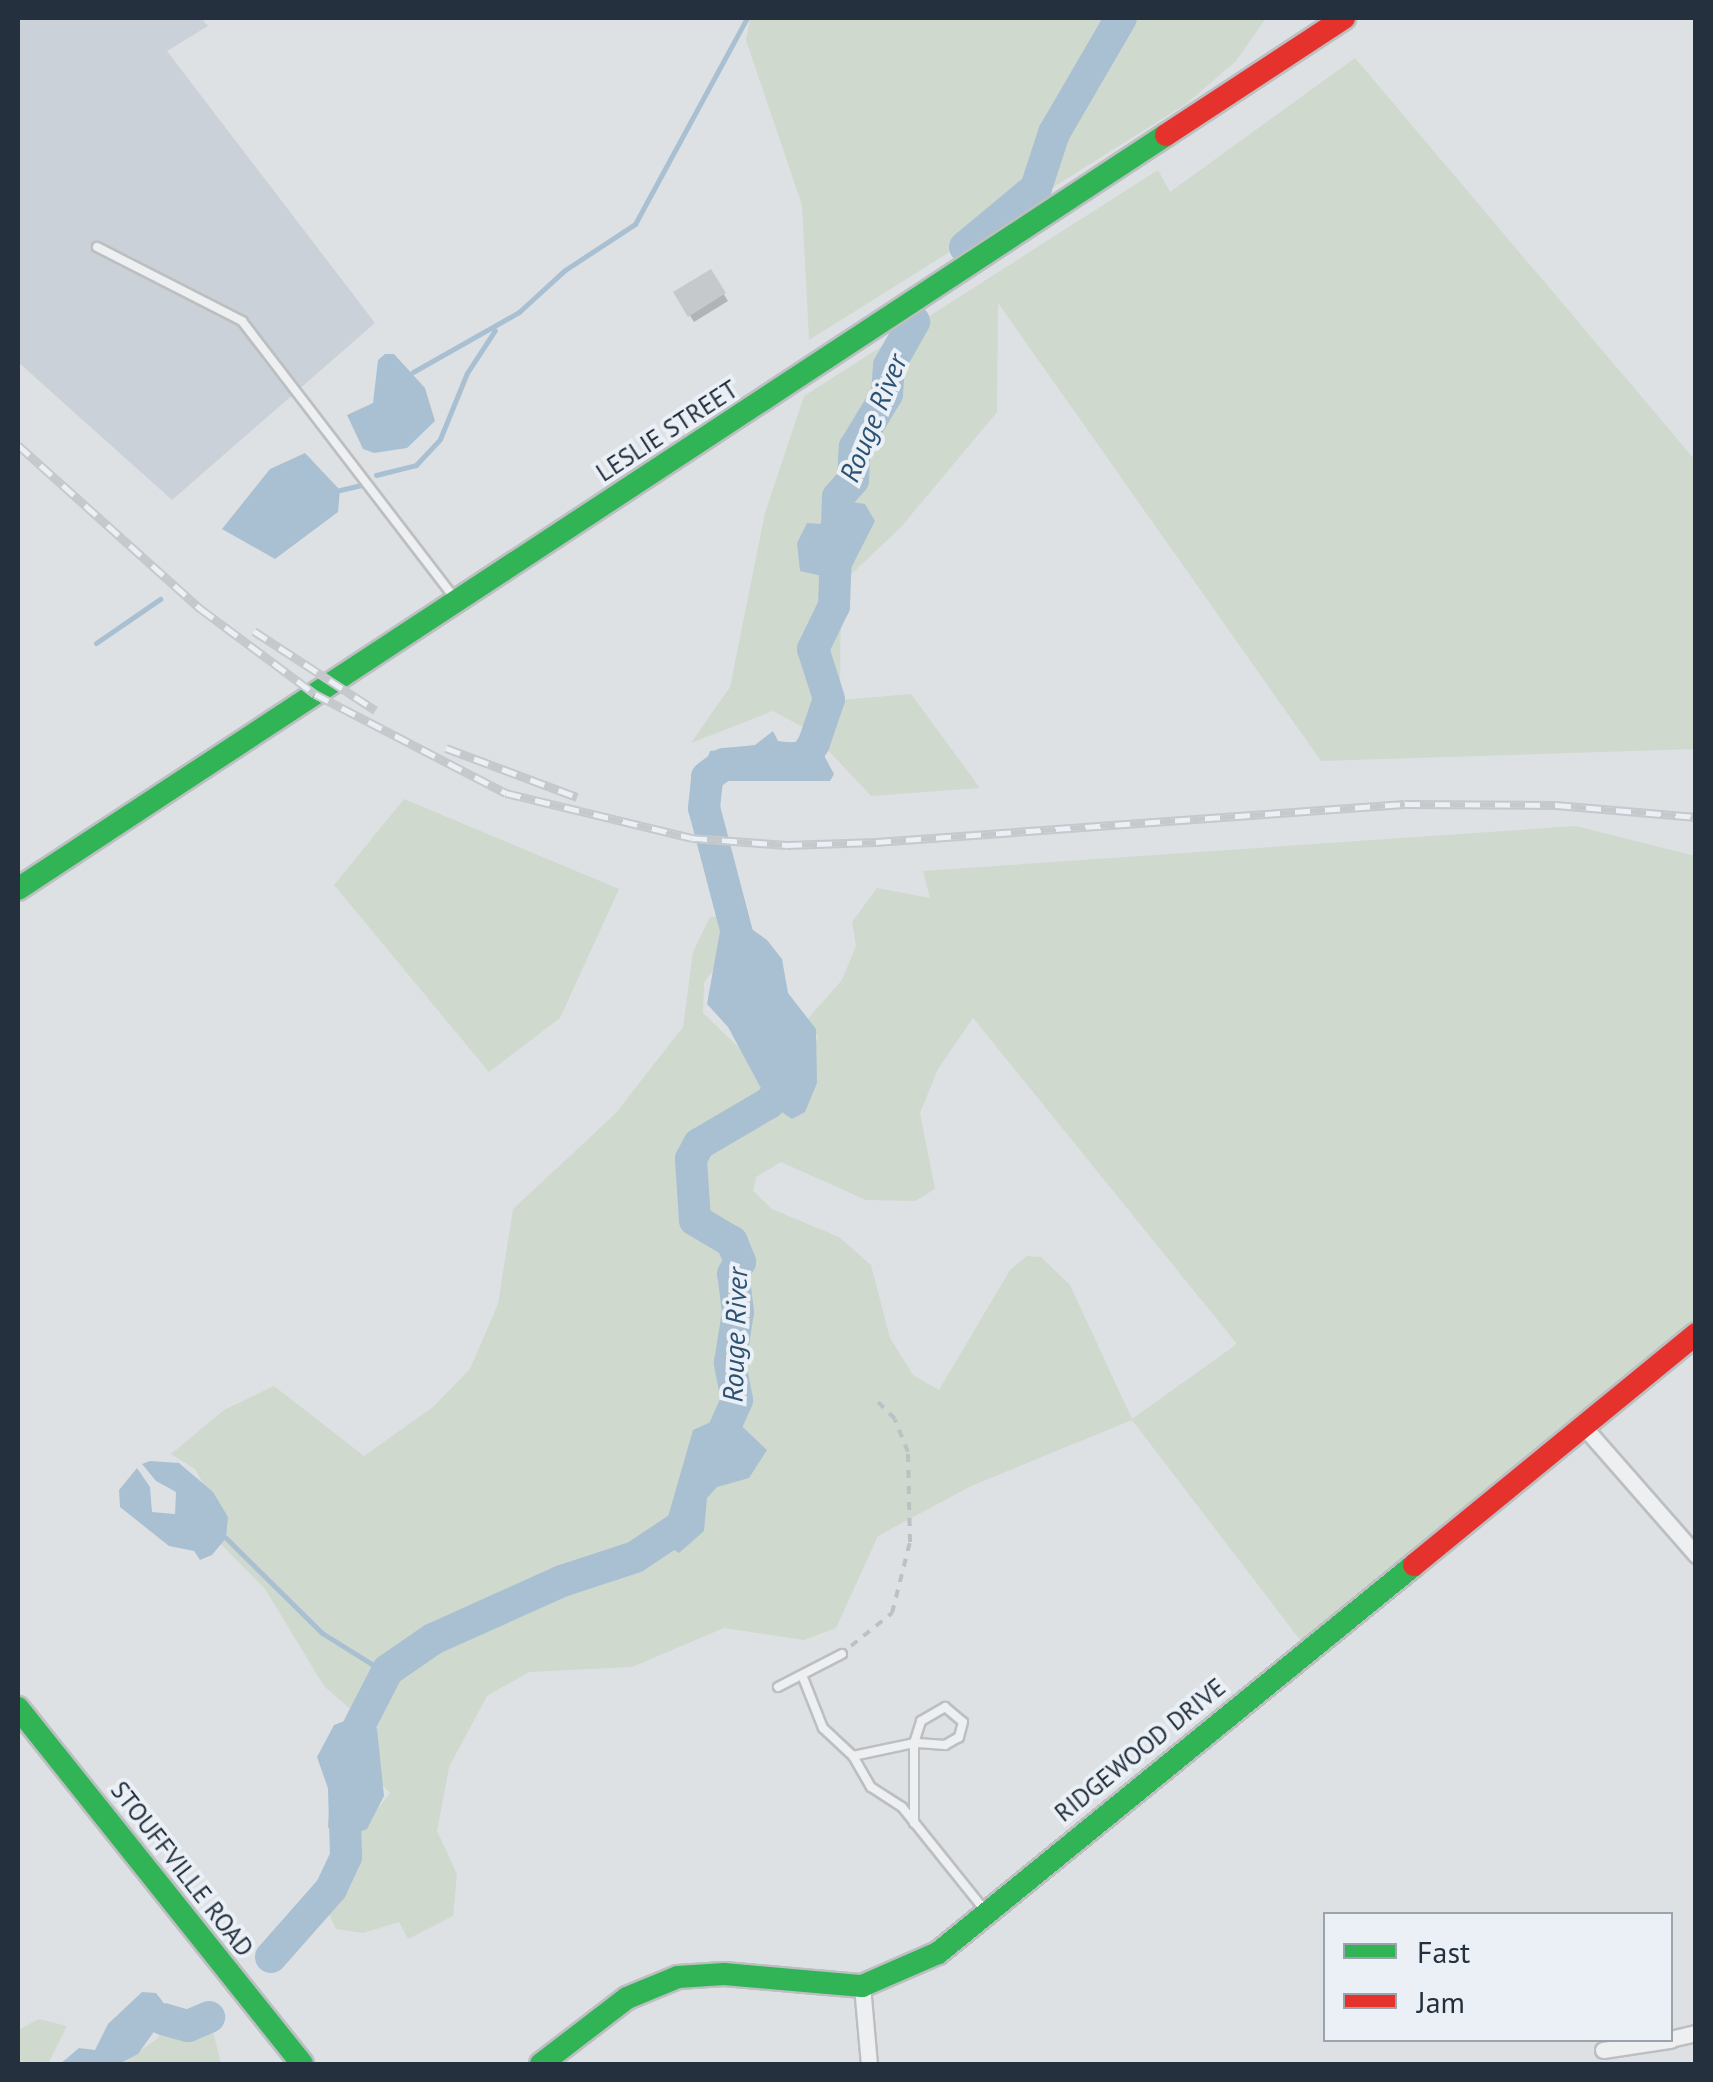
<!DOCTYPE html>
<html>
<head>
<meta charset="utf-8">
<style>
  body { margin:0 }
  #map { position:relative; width:1713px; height:2082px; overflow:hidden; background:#dee1e4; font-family:"PT Sans",sans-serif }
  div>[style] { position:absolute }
  .built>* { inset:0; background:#cbd1d8 }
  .green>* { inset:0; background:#cfd9ce }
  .water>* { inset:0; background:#a9c0d2 }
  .shadow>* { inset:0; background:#0003 }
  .stream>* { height:5px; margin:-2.5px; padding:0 2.5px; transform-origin:2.5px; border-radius:2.5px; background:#a9c0d2 }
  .river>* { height:32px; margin:-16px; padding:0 16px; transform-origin:16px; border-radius:16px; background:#a9c0d2 }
  .building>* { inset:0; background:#c6c9cc }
  .path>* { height:4px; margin-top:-2px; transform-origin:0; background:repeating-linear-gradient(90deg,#bdc0c4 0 8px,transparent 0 16px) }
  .roads { filter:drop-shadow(2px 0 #bcbfc2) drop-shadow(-2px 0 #bcbfc2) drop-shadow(0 2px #bcbfc2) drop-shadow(0 -2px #bcbfc2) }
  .lane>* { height:8px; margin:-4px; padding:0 4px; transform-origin:4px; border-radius:4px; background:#edeff1 }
  .street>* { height:15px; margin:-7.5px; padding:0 7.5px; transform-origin:7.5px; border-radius:7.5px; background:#edeff1 }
  .fast>* { height:22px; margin:-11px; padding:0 11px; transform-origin:11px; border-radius:11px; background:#30b455 }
  .jam>* { height:22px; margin:-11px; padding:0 11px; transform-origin:11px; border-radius:11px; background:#e5322d }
  .rail>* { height:9px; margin-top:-4.5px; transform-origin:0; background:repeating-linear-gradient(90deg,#eaf0f5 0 15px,#c6c9cc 0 30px); box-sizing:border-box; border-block:2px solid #c6c9cc }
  span { translate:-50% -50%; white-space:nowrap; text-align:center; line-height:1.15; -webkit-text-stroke:8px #eaf0f5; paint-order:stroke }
  .street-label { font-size:25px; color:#24303e }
  .water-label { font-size:28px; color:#2b5275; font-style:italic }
  .frame { position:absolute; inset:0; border:20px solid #24303e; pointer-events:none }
  .legend { position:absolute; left:1323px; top:1912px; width:350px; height:130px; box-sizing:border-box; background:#eaf0f5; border:2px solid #9ba3ac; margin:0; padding:12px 18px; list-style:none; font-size:30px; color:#24303e }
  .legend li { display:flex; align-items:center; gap:20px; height:50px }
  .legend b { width:50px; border:2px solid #9ba3ac }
</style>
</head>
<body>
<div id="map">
  <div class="built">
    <div style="clip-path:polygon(18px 18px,201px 18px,208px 26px,167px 51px,375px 323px,172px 500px,18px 362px)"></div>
  </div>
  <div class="green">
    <div style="clip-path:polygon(750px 18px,1266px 18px,1236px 61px,1186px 104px,809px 340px,802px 205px,746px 40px)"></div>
    <div style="clip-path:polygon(1355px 58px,1695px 460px,1695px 749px,1321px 761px,998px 303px,997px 412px,901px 527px,841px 584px,840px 700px,911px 694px,980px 788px,871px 796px,810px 731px,773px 711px,691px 743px,730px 687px,765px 513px,804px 396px,1158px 170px,1170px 192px)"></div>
    <div style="clip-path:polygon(404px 799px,619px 889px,560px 1018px,489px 1072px,334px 885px)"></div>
    <div style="clip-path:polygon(evenodd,1576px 826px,1695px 856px,1695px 1351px,1313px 1657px,1132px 1420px,971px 1486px,878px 1536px,836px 1628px,804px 1640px,724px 1628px,632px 1667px,529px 1672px,487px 1696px,449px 1767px,437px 1831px,457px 1874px,453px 1916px,408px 1939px,399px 1922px,363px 1933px,336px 1929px,323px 1901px,347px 1848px,390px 1793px,367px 1769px,368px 1725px,324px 1686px,265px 1589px,214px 1537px,228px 1528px,195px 1469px,171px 1454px,224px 1410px,274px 1386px,364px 1456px,433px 1407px,470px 1369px,498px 1304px,513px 1209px,615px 1114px,683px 1027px,693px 952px,710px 917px,731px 916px,719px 962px,704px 983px,703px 1013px,754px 1062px,804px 1082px,818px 1036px,805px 1022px,842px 980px,856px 946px,852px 922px,877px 888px,930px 898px,923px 871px,1576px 826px,973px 1018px,1237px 1344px,1132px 1419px,1070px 1285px,1041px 1257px,1027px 1256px,1010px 1270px,939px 1390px,913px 1375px,890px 1338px,871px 1265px,839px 1237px,772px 1209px,753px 1191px,756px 1177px,781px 1162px,866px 1200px,915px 1201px,935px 1189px,920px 1113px,938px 1069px,973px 1018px)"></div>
    <div style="clip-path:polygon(174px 2014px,212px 2027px,221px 2064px,121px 2064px,157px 2039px)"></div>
    <div style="clip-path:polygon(39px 2019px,67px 2026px,48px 2064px,18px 2064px,18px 2030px)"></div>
  </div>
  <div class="water">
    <div style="clip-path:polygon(385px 354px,394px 354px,425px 388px,435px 421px,407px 448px,374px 453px,363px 449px,347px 415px,373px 403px,378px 360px)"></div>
    <div style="clip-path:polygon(305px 453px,340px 490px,338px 512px,275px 559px,222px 529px,270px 469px)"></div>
    <div style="clip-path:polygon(840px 500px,865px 504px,875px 521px,849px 572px,831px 578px,800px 571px,797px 543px,807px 523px,820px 524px)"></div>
    <div style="clip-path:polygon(773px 731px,778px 741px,819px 746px,834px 774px,830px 781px,718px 781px,702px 773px,710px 751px,755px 745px)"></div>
    <div style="clip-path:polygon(722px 920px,746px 925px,767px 940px,782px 959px,788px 993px,816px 1029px,817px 1083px,805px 1112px,792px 1119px,769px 1103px,728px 1027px,707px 1004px)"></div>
    <div style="clip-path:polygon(729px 1414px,767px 1450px,749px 1478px,717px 1487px,707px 1498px,704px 1531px,679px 1553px,661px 1541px,693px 1430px)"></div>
    <div style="clip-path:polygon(150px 1461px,179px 1463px,213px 1492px,228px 1517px,226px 1538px,212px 1555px,200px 1560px,194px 1551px,169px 1546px,120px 1507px,119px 1490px,137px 1468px,150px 1487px,152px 1512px,175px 1514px,176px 1492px,156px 1481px,142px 1464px)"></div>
    <div style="clip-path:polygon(363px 1714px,377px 1729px,384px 1796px,367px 1829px,337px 1840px,328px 1827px,330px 1794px,317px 1757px,334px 1725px)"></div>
    <div style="clip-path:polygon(142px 1992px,156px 1993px,163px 2002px,163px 2019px,138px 2054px,119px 2064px,60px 2064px,79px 2048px,95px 2050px,108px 2024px)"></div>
  </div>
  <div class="shadow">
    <div style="clip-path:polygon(710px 272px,728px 301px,694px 322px,676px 293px)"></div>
  </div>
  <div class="stream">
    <div style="left:413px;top:372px;width:122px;rotate:-29.5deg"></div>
    <div style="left:519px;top:312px;width:62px;rotate:-42.4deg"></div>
    <div style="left:565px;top:270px;width:84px;rotate:-33.3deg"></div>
    <div style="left:635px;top:224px;width:234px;rotate:-61.5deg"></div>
    <div style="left:376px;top:475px;width:41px;rotate:-14deg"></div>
    <div style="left:416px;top:465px;width:35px;rotate:-47deg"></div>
    <div style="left:440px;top:439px;width:71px;rotate:-67.8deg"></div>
    <div style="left:467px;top:373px;width:51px;rotate:-56.9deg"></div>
    <div style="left:340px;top:490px;width:22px;rotate:-13deg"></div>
    <div style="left:96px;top:643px;width:78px;rotate:-34.5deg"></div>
    <div style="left:226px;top:1538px;width:135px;rotate:44.7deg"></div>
    <div style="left:322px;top:1633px;width:75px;rotate:32deg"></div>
  </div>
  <div class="river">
    <div style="left:965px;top:247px;width:92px;rotate:-39.7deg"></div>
    <div style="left:1036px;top:188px;width:58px;rotate:-71.9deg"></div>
    <div style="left:1054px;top:133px;width:133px;rotate:-59.8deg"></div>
    <div style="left:744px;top:960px;width:157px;rotate:-104.7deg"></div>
    <div style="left:704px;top:808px;width:31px;rotate:-84deg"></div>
    <div style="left:707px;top:777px;width:21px;rotate:-37deg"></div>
    <div style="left:724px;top:764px;width:81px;rotate:-4.9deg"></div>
    <div style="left:805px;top:757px;width:17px;rotate:-57deg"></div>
    <div style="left:814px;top:743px;width:46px;rotate:-71.2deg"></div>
    <div style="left:829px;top:699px;width:52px;rotate:-107.7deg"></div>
    <div style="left:813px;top:649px;width:48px;rotate:-64deg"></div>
    <div style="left:834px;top:606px;width:109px;rotate:-87.9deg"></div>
    <div style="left:838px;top:497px;width:23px;rotate:-49deg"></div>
    <div style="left:853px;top:480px;width:33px;rotate:-87deg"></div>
    <div style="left:855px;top:447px;width:62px;rotate:-58.9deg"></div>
    <div style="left:887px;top:394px;width:28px;rotate:-86deg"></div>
    <div style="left:889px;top:366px;width:51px;rotate:-60.4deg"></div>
    <div style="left:714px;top:1452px;width:57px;rotate:-66.1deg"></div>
    <div style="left:737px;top:1400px;width:38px;rotate:-101deg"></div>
    <div style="left:730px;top:1363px;width:52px;rotate:-81.1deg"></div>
    <div style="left:738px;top:1312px;width:38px;rotate:-97deg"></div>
    <div style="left:733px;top:1274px;width:14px;rotate:-60deg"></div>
    <div style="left:740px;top:1262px;width:22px;rotate:-112deg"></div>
    <div style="left:732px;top:1242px;width:43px;rotate:-149.3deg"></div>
    <div style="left:695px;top:1220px;width:61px;rotate:-93.8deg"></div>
    <div style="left:691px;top:1159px;width:17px;rotate:-62deg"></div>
    <div style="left:699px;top:1144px;width:81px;rotate:-30.4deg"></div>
    <div style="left:769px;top:1103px;width:29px;rotate:-49deg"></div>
    <div style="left:788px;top:1081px;width:14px;rotate:-111deg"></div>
    <div style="left:271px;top:1957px;width:91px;rotate:-48.6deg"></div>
    <div style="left:331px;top:1889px;width:35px;rotate:-65deg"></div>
    <div style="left:346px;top:1857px;width:100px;rotate:-91.7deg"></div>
    <div style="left:343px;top:1757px;width:98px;rotate:-62.7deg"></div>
    <div style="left:388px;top:1670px;width:55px;rotate:-34.6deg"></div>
    <div style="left:433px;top:1639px;width:141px;rotate:-24.2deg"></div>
    <div style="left:562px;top:1581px;width:77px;rotate:-18.2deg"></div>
    <div style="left:635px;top:1557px;width:58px;rotate:-33.7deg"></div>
    <div style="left:683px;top:1525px;width:15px;rotate:-67deg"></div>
    <div style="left:163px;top:2019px;width:26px;rotate:16deg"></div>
    <div style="left:188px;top:2026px;width:23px;rotate:-23deg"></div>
  </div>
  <div class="building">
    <div style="clip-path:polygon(711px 269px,726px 293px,688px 317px,673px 292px)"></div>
  </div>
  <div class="path">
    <div style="left:851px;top:1646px;width:53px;rotate:-38.8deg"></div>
    <div style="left:892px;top:1613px;width:73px;rotate:-75.8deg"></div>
    <div style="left:910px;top:1542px;width:90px;rotate:-91.3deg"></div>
    <div style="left:908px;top:1452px;width:35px;rotate:-112deg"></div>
    <div style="left:895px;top:1419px;width:28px;rotate:-135deg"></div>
  </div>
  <div class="roads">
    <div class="lane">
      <div style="left:97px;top:247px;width:163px;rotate:27deg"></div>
      <div style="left:242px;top:321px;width:348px;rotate:52.5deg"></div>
      <div style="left:802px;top:1675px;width:57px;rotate:68.4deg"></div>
      <div style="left:823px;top:1728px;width:41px;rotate:43deg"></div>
      <div style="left:853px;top:1756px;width:36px;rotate:60deg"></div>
      <div style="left:871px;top:1787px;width:37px;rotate:33deg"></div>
      <div style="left:902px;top:1807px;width:134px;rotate:51.3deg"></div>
      <div style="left:778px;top:1687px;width:72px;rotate:-27.3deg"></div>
      <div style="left:945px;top:1707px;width:23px;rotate:40deg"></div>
      <div style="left:963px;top:1722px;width:16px;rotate:105deg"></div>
      <div style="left:959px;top:1737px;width:16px;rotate:150deg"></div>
      <div style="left:945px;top:1745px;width:31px;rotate:-176deg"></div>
      <div style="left:914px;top:1743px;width:23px;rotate:-72deg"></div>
      <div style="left:921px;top:1721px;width:28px;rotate:-30deg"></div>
      <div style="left:853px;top:1756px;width:62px;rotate:-12deg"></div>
      <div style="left:914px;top:1743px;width:80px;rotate:90deg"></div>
    </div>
    <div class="street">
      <div style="left:1585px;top:1428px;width:169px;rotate:48.8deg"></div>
      <div style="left:862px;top:1986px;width:78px;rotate:84.9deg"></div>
      <div style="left:1670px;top:2039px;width:27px;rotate:-13deg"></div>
      <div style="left:1603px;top:2050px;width:68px;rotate:-8.5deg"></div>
    </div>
    <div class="fast">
      <div style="left:18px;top:889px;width:1373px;rotate:-33.3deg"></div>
      <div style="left:18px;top:1708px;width:455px;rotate:51.4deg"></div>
      <div style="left:541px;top:2064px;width:108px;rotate:-37.5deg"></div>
      <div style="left:627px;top:1998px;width:55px;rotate:-22.4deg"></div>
      <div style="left:678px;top:1977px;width:46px;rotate:-3.7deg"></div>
      <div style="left:724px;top:1974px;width:139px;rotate:5deg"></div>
      <div style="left:862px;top:1986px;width:83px;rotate:-23.5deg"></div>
      <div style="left:938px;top:1953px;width:614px;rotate:-39.18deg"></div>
    </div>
    <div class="jam">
      <div style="left:1166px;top:135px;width:213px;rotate:-33.3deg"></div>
      <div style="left:1414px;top:1565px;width:365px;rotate:-39.3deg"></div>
    </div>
  </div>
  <div class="rail">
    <div style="left:18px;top:445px;width:246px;rotate:41.9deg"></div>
    <div style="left:201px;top:609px;width:142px;rotate:36.7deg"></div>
    <div style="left:315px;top:694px;width:215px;rotate:27.4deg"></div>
    <div style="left:506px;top:793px;width:191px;rotate:13.6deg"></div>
    <div style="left:692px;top:838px;width:95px;rotate:4.2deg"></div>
    <div style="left:787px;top:845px;width:89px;rotate:-1.9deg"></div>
    <div style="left:876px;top:842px;width:530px;rotate:-4.11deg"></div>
    <div style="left:1405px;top:804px;width:151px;rotate:0.4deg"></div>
    <div style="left:1556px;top:805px;width:141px;rotate:4.9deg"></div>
    <div style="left:254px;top:631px;width:145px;rotate:33.1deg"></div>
    <div style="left:446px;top:748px;width:140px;rotate:20.5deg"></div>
  </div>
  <div class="street-label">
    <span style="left:667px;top:431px;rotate:-33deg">LESLIE STREET</span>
    <span style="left:1140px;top:1750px;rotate:-39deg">RIDGEWOOD DRIVE</span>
    <span style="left:182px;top:1869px;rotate:52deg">STOUFFVILLE ROAD</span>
  </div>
  <div class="water-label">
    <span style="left:873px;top:418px;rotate:-68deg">Rouge River</span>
    <span style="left:735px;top:1335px;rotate:-88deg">Rouge River</span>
  </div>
  <div class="frame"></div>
  <ul class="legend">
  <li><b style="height:12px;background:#30b455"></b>Fast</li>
  <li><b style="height:12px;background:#e5322d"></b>Jam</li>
  </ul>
</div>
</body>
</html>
